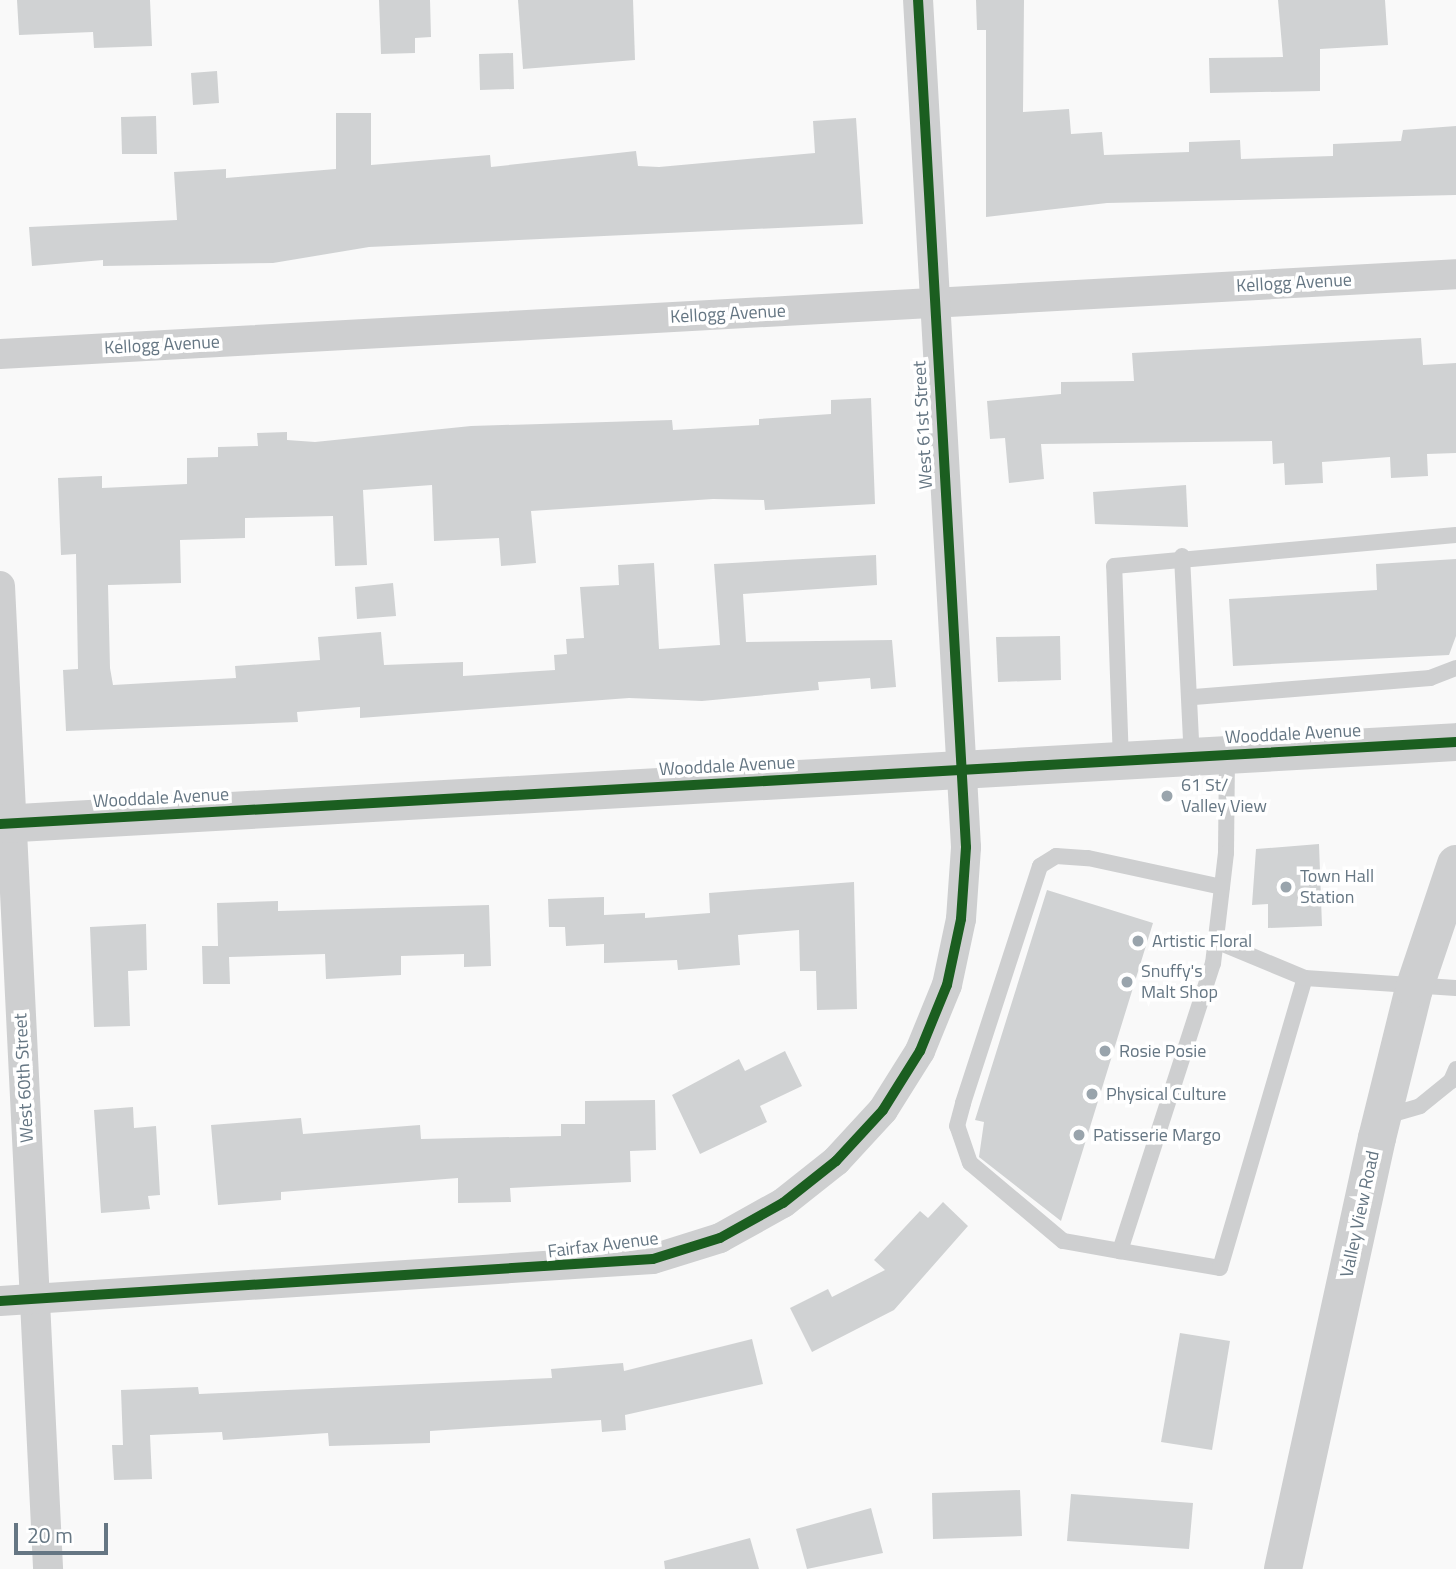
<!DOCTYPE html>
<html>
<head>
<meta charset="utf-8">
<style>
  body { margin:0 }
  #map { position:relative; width:1456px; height:1569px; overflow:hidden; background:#f9f9f9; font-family:"Titillium Web",sans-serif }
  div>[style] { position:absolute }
  .building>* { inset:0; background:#d0d2d3 }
  .service>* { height:16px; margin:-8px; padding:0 8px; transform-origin:8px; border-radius:8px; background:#cecfd0 }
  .minor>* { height:30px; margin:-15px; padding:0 15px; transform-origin:15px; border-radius:15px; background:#cecfd0 }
  .tertiary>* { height:38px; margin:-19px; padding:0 19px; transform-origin:19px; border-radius:19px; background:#cecfd0 }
  .cycleway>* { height:10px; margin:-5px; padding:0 5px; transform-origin:5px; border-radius:5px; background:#1b5e20 }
  .dots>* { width:19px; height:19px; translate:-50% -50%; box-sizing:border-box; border:4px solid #fff; border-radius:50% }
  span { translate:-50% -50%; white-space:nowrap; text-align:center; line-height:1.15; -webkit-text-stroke:7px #fff; paint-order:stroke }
  .street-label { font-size:18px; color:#657683 }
  .poi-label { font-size:18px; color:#657683 }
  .left { translate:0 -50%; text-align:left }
  .scale { position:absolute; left:14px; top:1523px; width:94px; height:32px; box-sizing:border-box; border:4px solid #657683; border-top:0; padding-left:9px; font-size:21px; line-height:24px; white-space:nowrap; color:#657683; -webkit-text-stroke:5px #fff; paint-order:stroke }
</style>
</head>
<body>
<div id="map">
  <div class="building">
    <div style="clip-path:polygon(17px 0,150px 0,152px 46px,94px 48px,93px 32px,19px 35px)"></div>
    <div style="clip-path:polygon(379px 0,430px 0,431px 37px,415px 38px,415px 53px,381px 54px)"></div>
    <div style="clip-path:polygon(518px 0,633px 0,635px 60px,523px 69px)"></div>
    <div style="clip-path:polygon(976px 0,1024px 0,1023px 112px,1069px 109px,1071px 134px,1102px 132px,1104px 155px,1189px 152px,1189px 142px,1240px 140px,1241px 159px,1333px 156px,1333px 144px,1401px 141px,1403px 130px,1456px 126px,1456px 195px,1107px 203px,986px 217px,986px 30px,977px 30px)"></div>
    <div style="clip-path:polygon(1278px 0,1385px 0,1388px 45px,1320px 49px,1320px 91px,1210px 93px,1209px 58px,1283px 57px)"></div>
    <div style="clip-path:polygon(513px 53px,514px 89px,480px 90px,479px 54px)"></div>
    <div style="clip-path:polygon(217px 71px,219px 103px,193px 105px,191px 73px)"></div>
    <div style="clip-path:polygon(336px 113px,371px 113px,371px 165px,490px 155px,491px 167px,636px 151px,638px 166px,659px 167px,815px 153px,813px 121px,856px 118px,863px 224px,369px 247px,273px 263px,103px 266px,103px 260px,32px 266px,29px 227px,177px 220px,174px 172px,226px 169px,226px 178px,336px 169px)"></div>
    <div style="clip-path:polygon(156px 116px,157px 154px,122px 154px,121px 117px)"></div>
    <div style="clip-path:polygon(1421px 338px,1423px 365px,1456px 363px,1456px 453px,1427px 454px,1428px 476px,1391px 478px,1390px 457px,1322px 462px,1323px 483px,1285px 485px,1284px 463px,1273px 464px,1272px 441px,1041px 444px,1044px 479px,1009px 483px,1005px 438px,990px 439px,987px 401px,1061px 394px,1061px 382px,1134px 381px,1132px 353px)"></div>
    <div style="clip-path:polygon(871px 398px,875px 504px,765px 510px,764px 500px,713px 499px,531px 511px,536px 563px,501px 566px,499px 538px,434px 541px,432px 485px,363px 490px,367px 565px,335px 566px,333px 516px,245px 518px,245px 538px,180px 540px,181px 583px,108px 585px,110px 668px,113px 685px,236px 678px,235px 666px,320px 660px,318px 637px,381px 632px,384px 665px,463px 662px,463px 676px,555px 670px,554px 655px,567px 654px,566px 639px,584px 638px,580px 587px,619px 585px,618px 565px,654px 563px,659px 649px,720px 645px,714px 564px,876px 555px,877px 585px,743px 594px,746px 642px,892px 640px,896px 687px,871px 689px,870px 678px,818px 682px,819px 690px,702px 701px,629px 698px,360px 718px,360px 707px,297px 712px,298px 722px,66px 731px,63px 670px,78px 669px,76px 554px,61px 555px,58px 478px,102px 476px,102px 488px,187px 484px,187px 458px,218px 457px,218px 447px,258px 446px,257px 433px,287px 432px,287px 440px,315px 442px,471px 426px,672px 420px,673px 430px,759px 425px,759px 419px,831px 414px,831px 400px)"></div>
    <div style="clip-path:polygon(1186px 485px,1188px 527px,1095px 524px,1093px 492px)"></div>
    <div style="clip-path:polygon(1456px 559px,1456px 636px,1449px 655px,1233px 666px,1229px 599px,1377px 590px,1376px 564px)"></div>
    <div style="clip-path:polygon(393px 583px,396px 616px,357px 619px,355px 587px)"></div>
    <div style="clip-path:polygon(1060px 636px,1061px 680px,998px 682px,996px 637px)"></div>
    <div style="clip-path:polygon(1319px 844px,1322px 926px,1268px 928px,1268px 904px,1252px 905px,1256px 849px)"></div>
    <div style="clip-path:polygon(854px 882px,857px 1009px,817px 1010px,816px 971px,800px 971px,799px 930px,738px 935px,740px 965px,678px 970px,677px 960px,604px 963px,604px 944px,566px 946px,565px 927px,549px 927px,548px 899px,604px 897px,604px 915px,645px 913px,645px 918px,710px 913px,709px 893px)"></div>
    <div style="clip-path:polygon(1047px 890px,1153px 923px,1061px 1221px,979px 1157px,984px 1122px,975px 1120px)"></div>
    <div style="clip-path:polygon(278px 901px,278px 911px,489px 905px,491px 966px,464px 967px,464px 954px,401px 956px,401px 975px,326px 979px,325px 954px,229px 957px,230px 984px,203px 984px,202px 946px,218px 946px,217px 903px)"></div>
    <div style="clip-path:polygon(146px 924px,147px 970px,128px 971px,130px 1026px,94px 1027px,90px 927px)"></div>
    <div style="clip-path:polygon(785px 1051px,802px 1086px,760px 1106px,767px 1122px,700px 1154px,672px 1095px,739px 1059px,745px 1071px)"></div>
    <div style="clip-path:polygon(655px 1100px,656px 1150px,630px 1151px,631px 1182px,510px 1188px,511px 1202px,458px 1203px,458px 1178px,281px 1192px,281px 1200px,218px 1205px,211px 1125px,301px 1118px,303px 1134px,420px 1125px,421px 1139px,561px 1136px,561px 1124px,585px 1124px,585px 1101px)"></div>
    <div style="clip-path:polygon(133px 1107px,134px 1128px,156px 1126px,160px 1195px,148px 1196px,150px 1209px,101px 1213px,94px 1110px)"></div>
    <div style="clip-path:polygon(943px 1202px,968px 1226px,894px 1310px,812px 1352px,790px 1308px,828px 1289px,832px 1297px,885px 1270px,874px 1260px,920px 1211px,928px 1218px)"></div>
    <div style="clip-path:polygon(1180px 1333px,1230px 1341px,1212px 1450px,1161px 1442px)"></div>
    <div style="clip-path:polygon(752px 1339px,763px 1384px,625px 1415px,626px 1430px,602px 1432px,601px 1420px,430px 1431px,430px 1443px,329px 1446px,328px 1433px,223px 1440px,222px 1432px,150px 1435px,152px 1479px,114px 1480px,112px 1445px,123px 1445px,121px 1390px,198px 1387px,199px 1394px,552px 1378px,551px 1369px,623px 1363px,624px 1371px)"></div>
    <div style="clip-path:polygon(1020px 1490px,1022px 1536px,933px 1539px,932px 1493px)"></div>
    <div style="clip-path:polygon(1071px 1494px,1193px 1503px,1189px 1549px,1067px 1541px)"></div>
    <div style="clip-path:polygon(871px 1508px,883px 1553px,807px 1569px,796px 1529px)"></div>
    <div style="clip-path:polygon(750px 1538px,759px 1569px,665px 1569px,664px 1561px)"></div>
  </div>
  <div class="service">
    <div style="left:1182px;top:556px;width:202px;rotate:87.2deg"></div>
    <div style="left:1194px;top:697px;width:237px;rotate:-4.6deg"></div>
    <div style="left:1430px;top:678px;width:28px;rotate:-21deg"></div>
    <div style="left:1227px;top:756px;width:97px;rotate:90.6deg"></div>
    <div style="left:1226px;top:853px;width:111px;rotate:96.7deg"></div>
    <div style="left:1213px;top:963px;width:303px;rotate:107.9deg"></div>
    <div style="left:1120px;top:1251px;width:101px;rotate:9.6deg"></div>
    <div style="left:1220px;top:1268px;width:302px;rotate:-73.7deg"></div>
    <div style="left:1305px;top:978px;width:151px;rotate:3.8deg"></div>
    <div style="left:1121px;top:762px;width:196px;rotate:-92deg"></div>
    <div style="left:1114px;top:566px;width:343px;rotate:-5.2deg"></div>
    <div style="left:1216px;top:941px;width:96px;rotate:22.6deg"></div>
    <div style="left:1386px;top:1116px;width:35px;rotate:-16deg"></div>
    <div style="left:1420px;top:1106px;width:40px;rotate:-39deg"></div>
    <div style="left:1451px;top:1081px;width:13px;rotate:-67deg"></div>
    <div style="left:1120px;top:1251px;width:58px;rotate:-170deg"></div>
    <div style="left:1063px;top:1241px;width:121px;rotate:-140deg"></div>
    <div style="left:970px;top:1163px;width:39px;rotate:-109deg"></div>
    <div style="left:957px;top:1126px;width:24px;rotate:-75deg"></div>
    <div style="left:963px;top:1103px;width:249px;rotate:-72deg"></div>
    <div style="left:1040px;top:866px;width:19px;rotate:-32deg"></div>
    <div style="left:1056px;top:856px;width:32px;rotate:4deg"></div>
    <div style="left:1088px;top:858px;width:137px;rotate:12.2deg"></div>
  </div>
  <div class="minor">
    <div style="left:0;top:354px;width:1458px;rotate:-3.14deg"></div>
    <div style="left:0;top:586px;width:984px;rotate:87.2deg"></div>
    <div style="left:0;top:1301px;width:654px;rotate:-3.68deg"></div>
    <div style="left:653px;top:1259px;width:70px;rotate:-17.4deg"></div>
    <div style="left:720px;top:1238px;width:72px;rotate:-29.1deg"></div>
    <div style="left:783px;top:1203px;width:68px;rotate:-38.4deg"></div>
    <div style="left:836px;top:1161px;width:69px;rotate:-47.3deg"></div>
    <div style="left:883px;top:1110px;width:70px;rotate:-57.9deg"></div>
    <div style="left:920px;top:1051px;width:71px;rotate:-67.8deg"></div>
    <div style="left:947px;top:985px;width:67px;rotate:-78deg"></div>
    <div style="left:961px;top:919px;width:72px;rotate:-86deg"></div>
    <div style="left:966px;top:847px;width:848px;rotate:-93.24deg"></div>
  </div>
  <div class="tertiary">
    <div style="left:0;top:824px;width:1458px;rotate:-3.22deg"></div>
    <div style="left:1283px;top:1569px;width:441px;rotate:-77.7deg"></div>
    <div style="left:1377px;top:1138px;width:154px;rotate:-76.1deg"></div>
    <div style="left:1414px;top:989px;width:132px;rotate:-71.4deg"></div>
  </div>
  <div class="cycleway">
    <div style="left:0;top:824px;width:1458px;rotate:-3.22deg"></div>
    <div style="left:0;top:1301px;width:654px;rotate:-3.68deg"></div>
    <div style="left:653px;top:1259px;width:70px;rotate:-17.4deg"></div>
    <div style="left:720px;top:1238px;width:72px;rotate:-29.1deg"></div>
    <div style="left:783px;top:1203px;width:68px;rotate:-38.4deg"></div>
    <div style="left:836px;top:1161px;width:69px;rotate:-47.3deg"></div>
    <div style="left:883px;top:1110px;width:70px;rotate:-57.9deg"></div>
    <div style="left:920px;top:1051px;width:71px;rotate:-67.8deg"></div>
    <div style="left:947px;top:985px;width:67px;rotate:-78deg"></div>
    <div style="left:961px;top:919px;width:72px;rotate:-86deg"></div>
    <div style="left:966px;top:847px;width:848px;rotate:-93.24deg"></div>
  </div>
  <div class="dots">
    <div style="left:1167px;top:796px;background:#99a4ac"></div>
    <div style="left:1286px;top:887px;background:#99a4ac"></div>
    <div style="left:1138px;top:941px;background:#99a4ac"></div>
    <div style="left:1127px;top:982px;background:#99a4ac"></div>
    <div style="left:1105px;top:1051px;background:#99a4ac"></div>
    <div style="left:1092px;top:1094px;background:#99a4ac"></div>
    <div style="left:1079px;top:1135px;background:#99a4ac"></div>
  </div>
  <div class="street-label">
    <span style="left:1294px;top:283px;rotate:-3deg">Kellogg Avenue</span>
    <span style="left:728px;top:314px;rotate:-3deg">Kellogg Avenue</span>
    <span style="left:162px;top:345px;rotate:-3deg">Kellogg Avenue</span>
    <span style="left:923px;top:425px;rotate:-93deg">West 61st Street</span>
    <span style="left:1293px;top:734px;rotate:-3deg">Wooddale Avenue</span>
    <span style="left:727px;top:766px;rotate:-3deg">Wooddale Avenue</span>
    <span style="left:161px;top:798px;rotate:-3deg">Wooddale Avenue</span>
    <span style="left:24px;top:1078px;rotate:-93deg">West 60th Street</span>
    <span style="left:1360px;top:1214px;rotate:-78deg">Valley View Road</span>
    <span style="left:603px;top:1245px;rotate:-7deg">Fairfax Avenue</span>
  </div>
  <div class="poi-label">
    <span class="left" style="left:1181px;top:796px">61 St/<br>Valley View</span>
    <span class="left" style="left:1300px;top:887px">Town Hall<br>Station</span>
    <span class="left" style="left:1152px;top:941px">Artistic Floral</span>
    <span class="left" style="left:1141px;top:982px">Snuffy's<br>Malt Shop</span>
    <span class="left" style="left:1119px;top:1051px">Rosie Posie</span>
    <span class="left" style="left:1106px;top:1094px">Physical Culture</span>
    <span class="left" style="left:1093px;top:1135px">Patisserie Margo</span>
  </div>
  <div class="scale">20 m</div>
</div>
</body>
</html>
